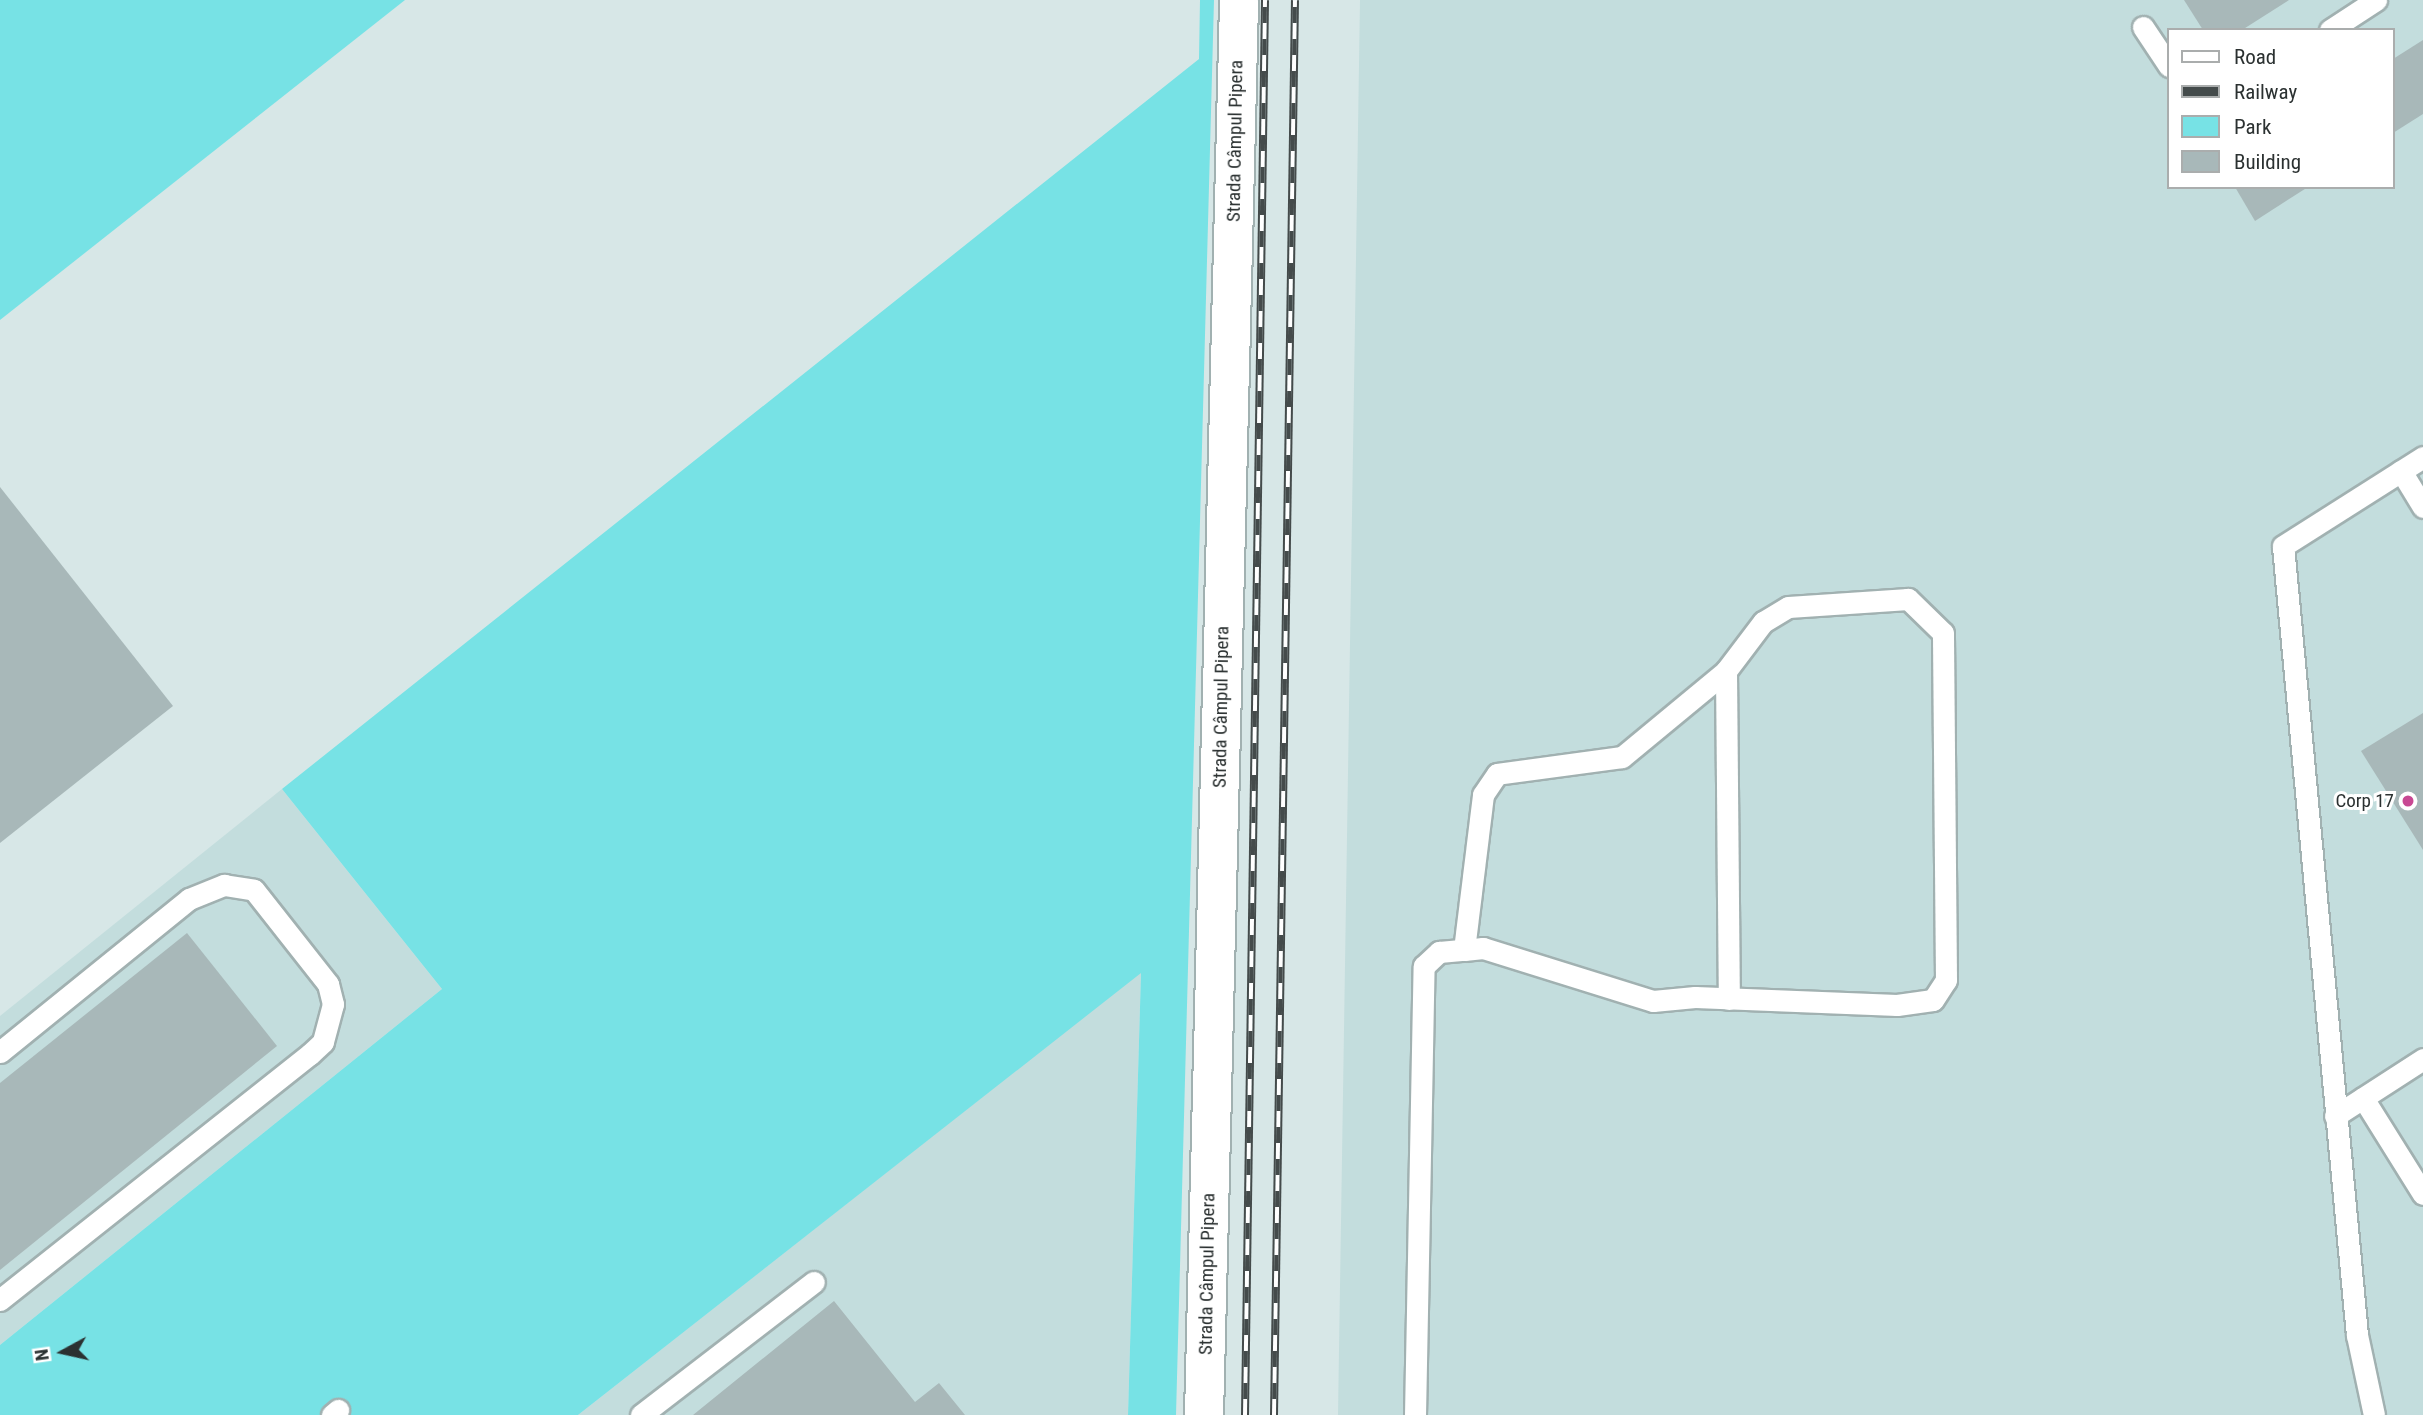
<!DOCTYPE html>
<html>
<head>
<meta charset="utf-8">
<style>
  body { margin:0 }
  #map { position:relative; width:2423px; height:1415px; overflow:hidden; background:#d7e7e7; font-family:"Roboto Condensed",sans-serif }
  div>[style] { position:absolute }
  .built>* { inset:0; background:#c3dddd }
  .green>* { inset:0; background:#77e2e5 }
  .building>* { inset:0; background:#a8b8b9 }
  .roads { filter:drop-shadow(2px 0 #a1b1b1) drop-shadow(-2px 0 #a1b1b1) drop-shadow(0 2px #a1b1b1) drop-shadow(0 -2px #a1b1b1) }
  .service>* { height:21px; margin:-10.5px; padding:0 10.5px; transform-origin:10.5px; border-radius:10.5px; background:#fff }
  .minor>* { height:38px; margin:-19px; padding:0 19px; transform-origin:19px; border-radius:19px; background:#fff }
  .rail>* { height:8px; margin-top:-4px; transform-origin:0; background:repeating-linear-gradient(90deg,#fff 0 16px,#444b4b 0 32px); box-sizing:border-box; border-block:2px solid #444b4b }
  .dots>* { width:19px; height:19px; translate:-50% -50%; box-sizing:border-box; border:4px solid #fff; border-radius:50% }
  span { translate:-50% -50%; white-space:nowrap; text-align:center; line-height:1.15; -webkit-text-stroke:6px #fff; paint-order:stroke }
  .street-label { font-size:19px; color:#2b3131 }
  .poi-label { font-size:19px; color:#2b3131 }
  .right { translate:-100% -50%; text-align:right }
  .legend { position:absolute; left:2167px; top:28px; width:228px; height:161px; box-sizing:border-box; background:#fff; border:2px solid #aaadad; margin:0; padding:9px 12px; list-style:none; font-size:21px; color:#2b3131 }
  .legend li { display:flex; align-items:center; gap:14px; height:35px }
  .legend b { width:35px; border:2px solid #aaadad }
  .north { position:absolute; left:28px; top:1317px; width:70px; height:70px; -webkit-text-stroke:5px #fff; paint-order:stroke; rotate:262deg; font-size:19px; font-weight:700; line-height:28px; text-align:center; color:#2b3131 }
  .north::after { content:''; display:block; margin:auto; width:24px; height:32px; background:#2b3131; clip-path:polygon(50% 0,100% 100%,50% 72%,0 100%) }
</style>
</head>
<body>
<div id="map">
  <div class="built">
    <div style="clip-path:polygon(evenodd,1360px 0,2423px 0,2423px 1415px,1338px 1415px,1360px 0,2169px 30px,2393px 30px,2393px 187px,2169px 187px,2169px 30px)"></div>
    <div style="clip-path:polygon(282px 789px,442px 989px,0 1345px,0 1016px)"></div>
    <div style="clip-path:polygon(1141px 972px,1128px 1415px,578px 1415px)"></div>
  </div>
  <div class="green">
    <div style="clip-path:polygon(0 0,405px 0,0 320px)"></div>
    <div style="clip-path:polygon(1200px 0,1214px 0,1176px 1415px,1128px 1415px,1141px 973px,578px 1415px,0 1415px,0 1345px,442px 989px,282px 789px,1199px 59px)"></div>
  </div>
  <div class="building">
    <div style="clip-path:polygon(2184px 0,2289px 0,2242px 30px,2203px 30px)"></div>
    <div style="clip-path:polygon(2423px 40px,2423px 114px,2393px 133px,2393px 59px)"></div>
    <div style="clip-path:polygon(2235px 187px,2308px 187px,2255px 221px)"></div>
    <div style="clip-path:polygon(0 487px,173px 706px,0 843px)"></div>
    <div style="clip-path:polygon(2423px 713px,2423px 850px,2361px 751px)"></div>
    <div style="clip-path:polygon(187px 933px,277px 1046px,0 1270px,0 1083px)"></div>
    <div style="clip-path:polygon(834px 1301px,915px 1402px,939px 1383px,965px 1415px,693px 1415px)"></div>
  </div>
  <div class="roads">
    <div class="service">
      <div style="left:2143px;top:27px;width:47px;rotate:56.3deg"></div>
      <div style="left:2330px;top:30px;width:55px;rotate:-33.1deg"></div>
      <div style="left:2401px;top:471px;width:42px;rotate:58.6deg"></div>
      <div style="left:1726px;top:671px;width:328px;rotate:89.5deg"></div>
      <div style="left:0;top:1052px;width:243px;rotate:-39deg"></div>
      <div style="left:189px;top:899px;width:38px;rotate:-22deg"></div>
      <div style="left:224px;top:885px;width:30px;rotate:9deg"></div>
      <div style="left:254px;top:890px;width:120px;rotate:51.8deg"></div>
      <div style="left:328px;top:984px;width:21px;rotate:76deg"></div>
      <div style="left:333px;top:1004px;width:39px;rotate:105deg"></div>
      <div style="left:323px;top:1042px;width:18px;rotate:137deg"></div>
      <div style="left:310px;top:1054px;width:396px;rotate:141.6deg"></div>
      <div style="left:2363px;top:1098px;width:113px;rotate:58deg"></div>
      <div style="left:2335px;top:1116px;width:105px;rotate:-32.9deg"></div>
      <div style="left:332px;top:1415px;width:8px;rotate:-40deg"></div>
      <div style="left:641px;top:1415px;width:218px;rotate:-37.6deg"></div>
      <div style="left:1415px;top:1415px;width:449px;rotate:-88.9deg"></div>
      <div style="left:1424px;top:966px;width:21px;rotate:-43deg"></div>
      <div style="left:1439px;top:952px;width:25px;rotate:-5deg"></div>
      <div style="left:1464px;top:950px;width:19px;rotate:-6deg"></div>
      <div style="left:1483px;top:948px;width:178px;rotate:17.3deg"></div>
      <div style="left:1653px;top:1001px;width:42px;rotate:-5.4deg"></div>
      <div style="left:1695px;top:997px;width:202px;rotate:2.3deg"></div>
      <div style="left:1897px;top:1005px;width:36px;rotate:-8deg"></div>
      <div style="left:1933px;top:1000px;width:24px;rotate:-57deg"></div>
      <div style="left:1946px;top:980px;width:347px;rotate:-90.5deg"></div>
      <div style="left:1943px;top:633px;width:49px;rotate:-135.8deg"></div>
      <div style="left:1908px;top:599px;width:120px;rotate:176.2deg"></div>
      <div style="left:1788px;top:607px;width:29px;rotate:149deg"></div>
      <div style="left:1763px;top:622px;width:61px;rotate:127.1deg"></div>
      <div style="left:1726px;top:671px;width:135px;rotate:140.4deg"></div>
      <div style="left:1622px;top:757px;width:126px;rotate:172.3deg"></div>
      <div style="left:1497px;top:774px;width:25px;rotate:124deg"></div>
      <div style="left:1483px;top:795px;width:156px;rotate:97deg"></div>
      <div style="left:2374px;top:1415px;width:82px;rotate:-102deg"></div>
      <div style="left:2357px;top:1335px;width:792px;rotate:-95.36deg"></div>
      <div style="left:2283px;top:546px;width:166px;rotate:-32.4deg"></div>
    </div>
    <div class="minor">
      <div style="left:1204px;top:1415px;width:1415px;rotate:-88.58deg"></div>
    </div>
  </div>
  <div class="rail">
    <div style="left:1245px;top:1415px;width:1415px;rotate:-89.19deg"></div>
    <div style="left:1274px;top:1415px;width:1415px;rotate:-89.15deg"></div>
  </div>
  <div class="dots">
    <div style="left:2408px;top:801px;background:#c84893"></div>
  </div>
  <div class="street-label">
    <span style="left:1235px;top:141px;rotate:-89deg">Strada Câmpul Pipera</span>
    <span style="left:1221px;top:707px;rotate:-89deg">Strada Câmpul Pipera</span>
    <span style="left:1207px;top:1274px;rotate:-89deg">Strada Câmpul Pipera</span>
  </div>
  <div class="poi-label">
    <span class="right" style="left:2394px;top:801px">Corp 17</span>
  </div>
  <ul class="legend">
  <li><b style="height:9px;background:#fff"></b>Road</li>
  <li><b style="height:9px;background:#444b4b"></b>Railway</li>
  <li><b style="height:19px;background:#77e2e5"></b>Park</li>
  <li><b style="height:19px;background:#a8b8b9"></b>Building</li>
  </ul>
  <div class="north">N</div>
</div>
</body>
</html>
